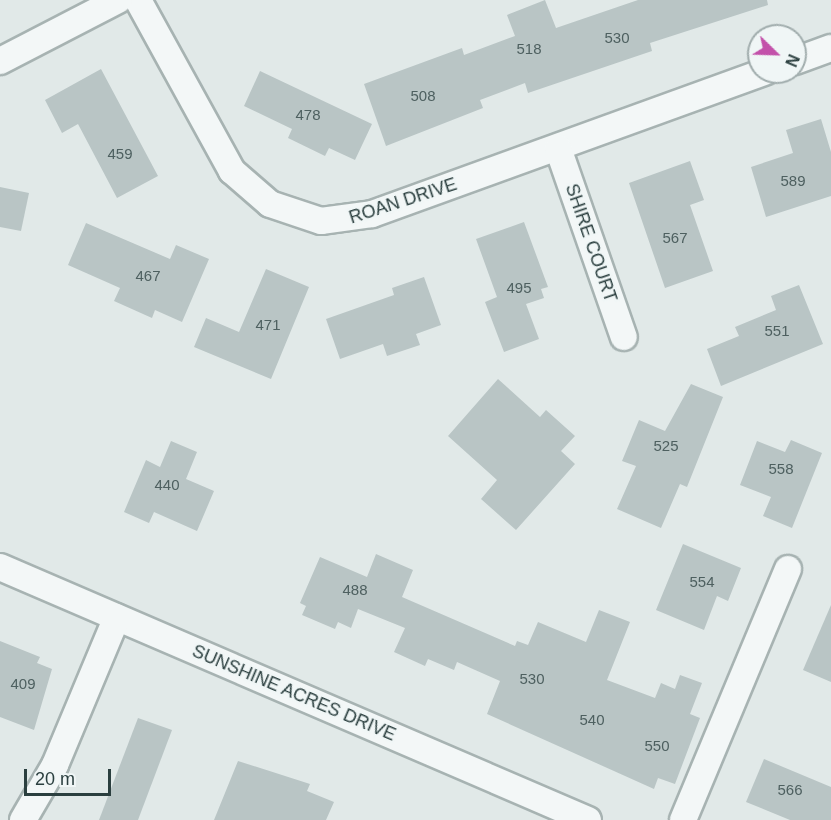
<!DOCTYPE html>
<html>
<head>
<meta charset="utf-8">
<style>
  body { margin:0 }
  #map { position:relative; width:831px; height:820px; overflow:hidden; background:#e1e9e8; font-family:Helvetica,sans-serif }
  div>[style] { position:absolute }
  .building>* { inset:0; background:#b9c5c5 }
  .roads { filter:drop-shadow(2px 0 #a7b3b2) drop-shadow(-2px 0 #a7b3b2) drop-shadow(0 2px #a7b3b2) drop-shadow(0 -2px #a7b3b2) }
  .minor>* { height:26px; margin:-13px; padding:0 13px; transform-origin:13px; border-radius:13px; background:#f3f7f7 }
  span { translate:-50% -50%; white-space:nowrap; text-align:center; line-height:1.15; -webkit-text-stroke:4.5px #f0f6f6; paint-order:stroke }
  .number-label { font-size:15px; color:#4e6060 }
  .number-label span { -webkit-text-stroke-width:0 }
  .street-label { font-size:18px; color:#2b3f3f }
  .north { position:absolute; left:747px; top:24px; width:60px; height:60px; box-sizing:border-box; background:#f0f6f6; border:2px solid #a1adad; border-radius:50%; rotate:113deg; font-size:16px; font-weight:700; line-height:24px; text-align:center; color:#2b3f3f }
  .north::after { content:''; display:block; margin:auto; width:21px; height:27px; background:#c351aa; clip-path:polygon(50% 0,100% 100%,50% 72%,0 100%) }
  .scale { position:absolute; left:24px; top:769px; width:87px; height:27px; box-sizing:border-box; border:3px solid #2b3f3f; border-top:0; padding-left:8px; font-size:18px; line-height:21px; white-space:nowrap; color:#2b3f3f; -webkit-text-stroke:4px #f0f6f6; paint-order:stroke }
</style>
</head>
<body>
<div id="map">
  <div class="building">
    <div style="clip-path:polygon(545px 0,556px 28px,638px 0,767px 0,768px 5px,650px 43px,652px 51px,528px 93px,525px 83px,480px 100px,483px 108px,386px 146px,364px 84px,462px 48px,464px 55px,515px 36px,507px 15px)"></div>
    <div style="clip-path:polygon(101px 69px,158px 176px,117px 198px,78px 124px,62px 133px,45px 100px)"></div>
    <div style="clip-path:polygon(260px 71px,372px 124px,355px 160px,329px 148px,325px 156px,288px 138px,292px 129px,244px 106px)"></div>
    <div style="clip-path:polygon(821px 119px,831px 152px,831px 196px,766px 217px,751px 167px,793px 153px,786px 130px)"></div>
    <div style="clip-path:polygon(690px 161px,704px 200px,690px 205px,713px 271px,665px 288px,629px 183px)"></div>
    <div style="clip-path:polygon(0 187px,29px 193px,21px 231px,0 227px)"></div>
    <div style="clip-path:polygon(524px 222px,548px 287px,541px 289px,544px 298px,526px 304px,539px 339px,504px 352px,485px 302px,497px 297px,476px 239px)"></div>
    <div style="clip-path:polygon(86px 223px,170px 259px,176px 245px,209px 259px,182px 322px,155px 310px,152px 318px,114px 301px,120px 288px,68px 265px)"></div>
    <div style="clip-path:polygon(266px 269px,309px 287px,271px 379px,194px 347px,206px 318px,239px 332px)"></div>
    <div style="clip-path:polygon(424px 277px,441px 325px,416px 334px,420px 345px,387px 356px,383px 344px,340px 359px,326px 319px,394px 295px,392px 288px)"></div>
    <div style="clip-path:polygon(799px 285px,823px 344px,721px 386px,707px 349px,739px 336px,735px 327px,776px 310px,771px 296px)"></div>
    <div style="clip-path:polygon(498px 379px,540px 417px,546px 410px,575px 436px,561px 451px,575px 464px,516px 530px,481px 499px,497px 480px,448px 436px)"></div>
    <div style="clip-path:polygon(691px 384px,723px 397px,687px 487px,680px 484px,661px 528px,617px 509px,636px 466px,622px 461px,639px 420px,665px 431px)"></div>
    <div style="clip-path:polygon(791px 440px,822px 453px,792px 528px,763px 516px,771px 497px,740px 485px,757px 441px,785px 452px)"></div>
    <div style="clip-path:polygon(171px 441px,197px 452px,186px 479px,214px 491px,197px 531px,154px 512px,149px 523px,124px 512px,146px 460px,160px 467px)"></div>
    <div style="clip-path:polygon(683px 544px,741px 568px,728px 601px,717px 596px,704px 630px,656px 610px)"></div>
    <div style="clip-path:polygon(376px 554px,413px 570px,402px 597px,515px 646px,517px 641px,528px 645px,538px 622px,586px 642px,599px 610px,630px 622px,607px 680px,655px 698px,661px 683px,675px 689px,680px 675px,702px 683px,690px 714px,700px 718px,675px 784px,658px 778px,654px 789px,487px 714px,500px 681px,457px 662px,454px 670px,428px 659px,425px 666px,394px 652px,405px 628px,358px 609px,351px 628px,338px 622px,335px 629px,302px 615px,306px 606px,300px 603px,320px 557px,367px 577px)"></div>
    <div style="clip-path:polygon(831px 605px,831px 682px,803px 670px)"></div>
    <div style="clip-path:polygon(0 641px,40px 657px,37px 663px,52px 669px,34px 730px,0 717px)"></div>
    <div style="clip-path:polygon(138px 718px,172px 730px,138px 820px,99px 820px)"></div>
    <div style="clip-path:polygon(764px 759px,831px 787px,831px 820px,790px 820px,746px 802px)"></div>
    <div style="clip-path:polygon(238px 761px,310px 784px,307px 791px,334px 802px,326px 820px,214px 820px)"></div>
  </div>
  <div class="roads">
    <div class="minor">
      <div style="left:138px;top:0;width:195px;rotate:61.2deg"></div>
      <div style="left:232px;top:171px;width:50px;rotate:41deg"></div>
      <div style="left:270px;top:204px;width:54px;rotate:18.4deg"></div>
      <div style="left:321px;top:221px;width:51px;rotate:-7.8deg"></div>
      <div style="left:372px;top:214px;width:418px;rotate:-19.9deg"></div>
      <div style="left:0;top:61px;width:133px;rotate:-27.3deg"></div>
      <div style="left:795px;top:61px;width:38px;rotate:-20deg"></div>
      <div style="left:558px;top:148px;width:200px;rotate:70.8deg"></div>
      <div style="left:0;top:567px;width:640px;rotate:23.28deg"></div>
      <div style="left:23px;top:820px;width:64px;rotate:-59.8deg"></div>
      <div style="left:55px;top:765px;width:160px;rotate:-67.3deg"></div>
      <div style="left:683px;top:820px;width:272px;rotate:-67.3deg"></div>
    </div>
  </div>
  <div class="number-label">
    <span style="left:617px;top:38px">530</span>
    <span style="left:529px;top:49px">518</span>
    <span style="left:423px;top:96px">508</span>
    <span style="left:308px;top:115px">478</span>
    <span style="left:120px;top:154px">459</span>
    <span style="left:793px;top:181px">589</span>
    <span style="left:675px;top:238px">567</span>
    <span style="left:148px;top:276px">467</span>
    <span style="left:519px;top:288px">495</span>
    <span style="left:268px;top:325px">471</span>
    <span style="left:777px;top:331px">551</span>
    <span style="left:666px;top:446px">525</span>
    <span style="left:781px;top:469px">558</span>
    <span style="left:167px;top:485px">440</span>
    <span style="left:702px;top:582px">554</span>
    <span style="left:355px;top:590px">488</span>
    <span style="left:532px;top:679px">530</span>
    <span style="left:23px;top:684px">409</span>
    <span style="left:592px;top:720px">540</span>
    <span style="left:657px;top:746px">550</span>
    <span style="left:790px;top:790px">566</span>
  </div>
  <div class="street-label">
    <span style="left:403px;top:201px;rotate:-18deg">ROAN DRIVE</span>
    <span style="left:591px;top:243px;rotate:71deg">SHIRE COURT</span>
    <span style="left:294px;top:693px;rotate:23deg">SUNSHINE ACRES DRIVE</span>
  </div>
  <div class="north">N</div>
  <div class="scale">20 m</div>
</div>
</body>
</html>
